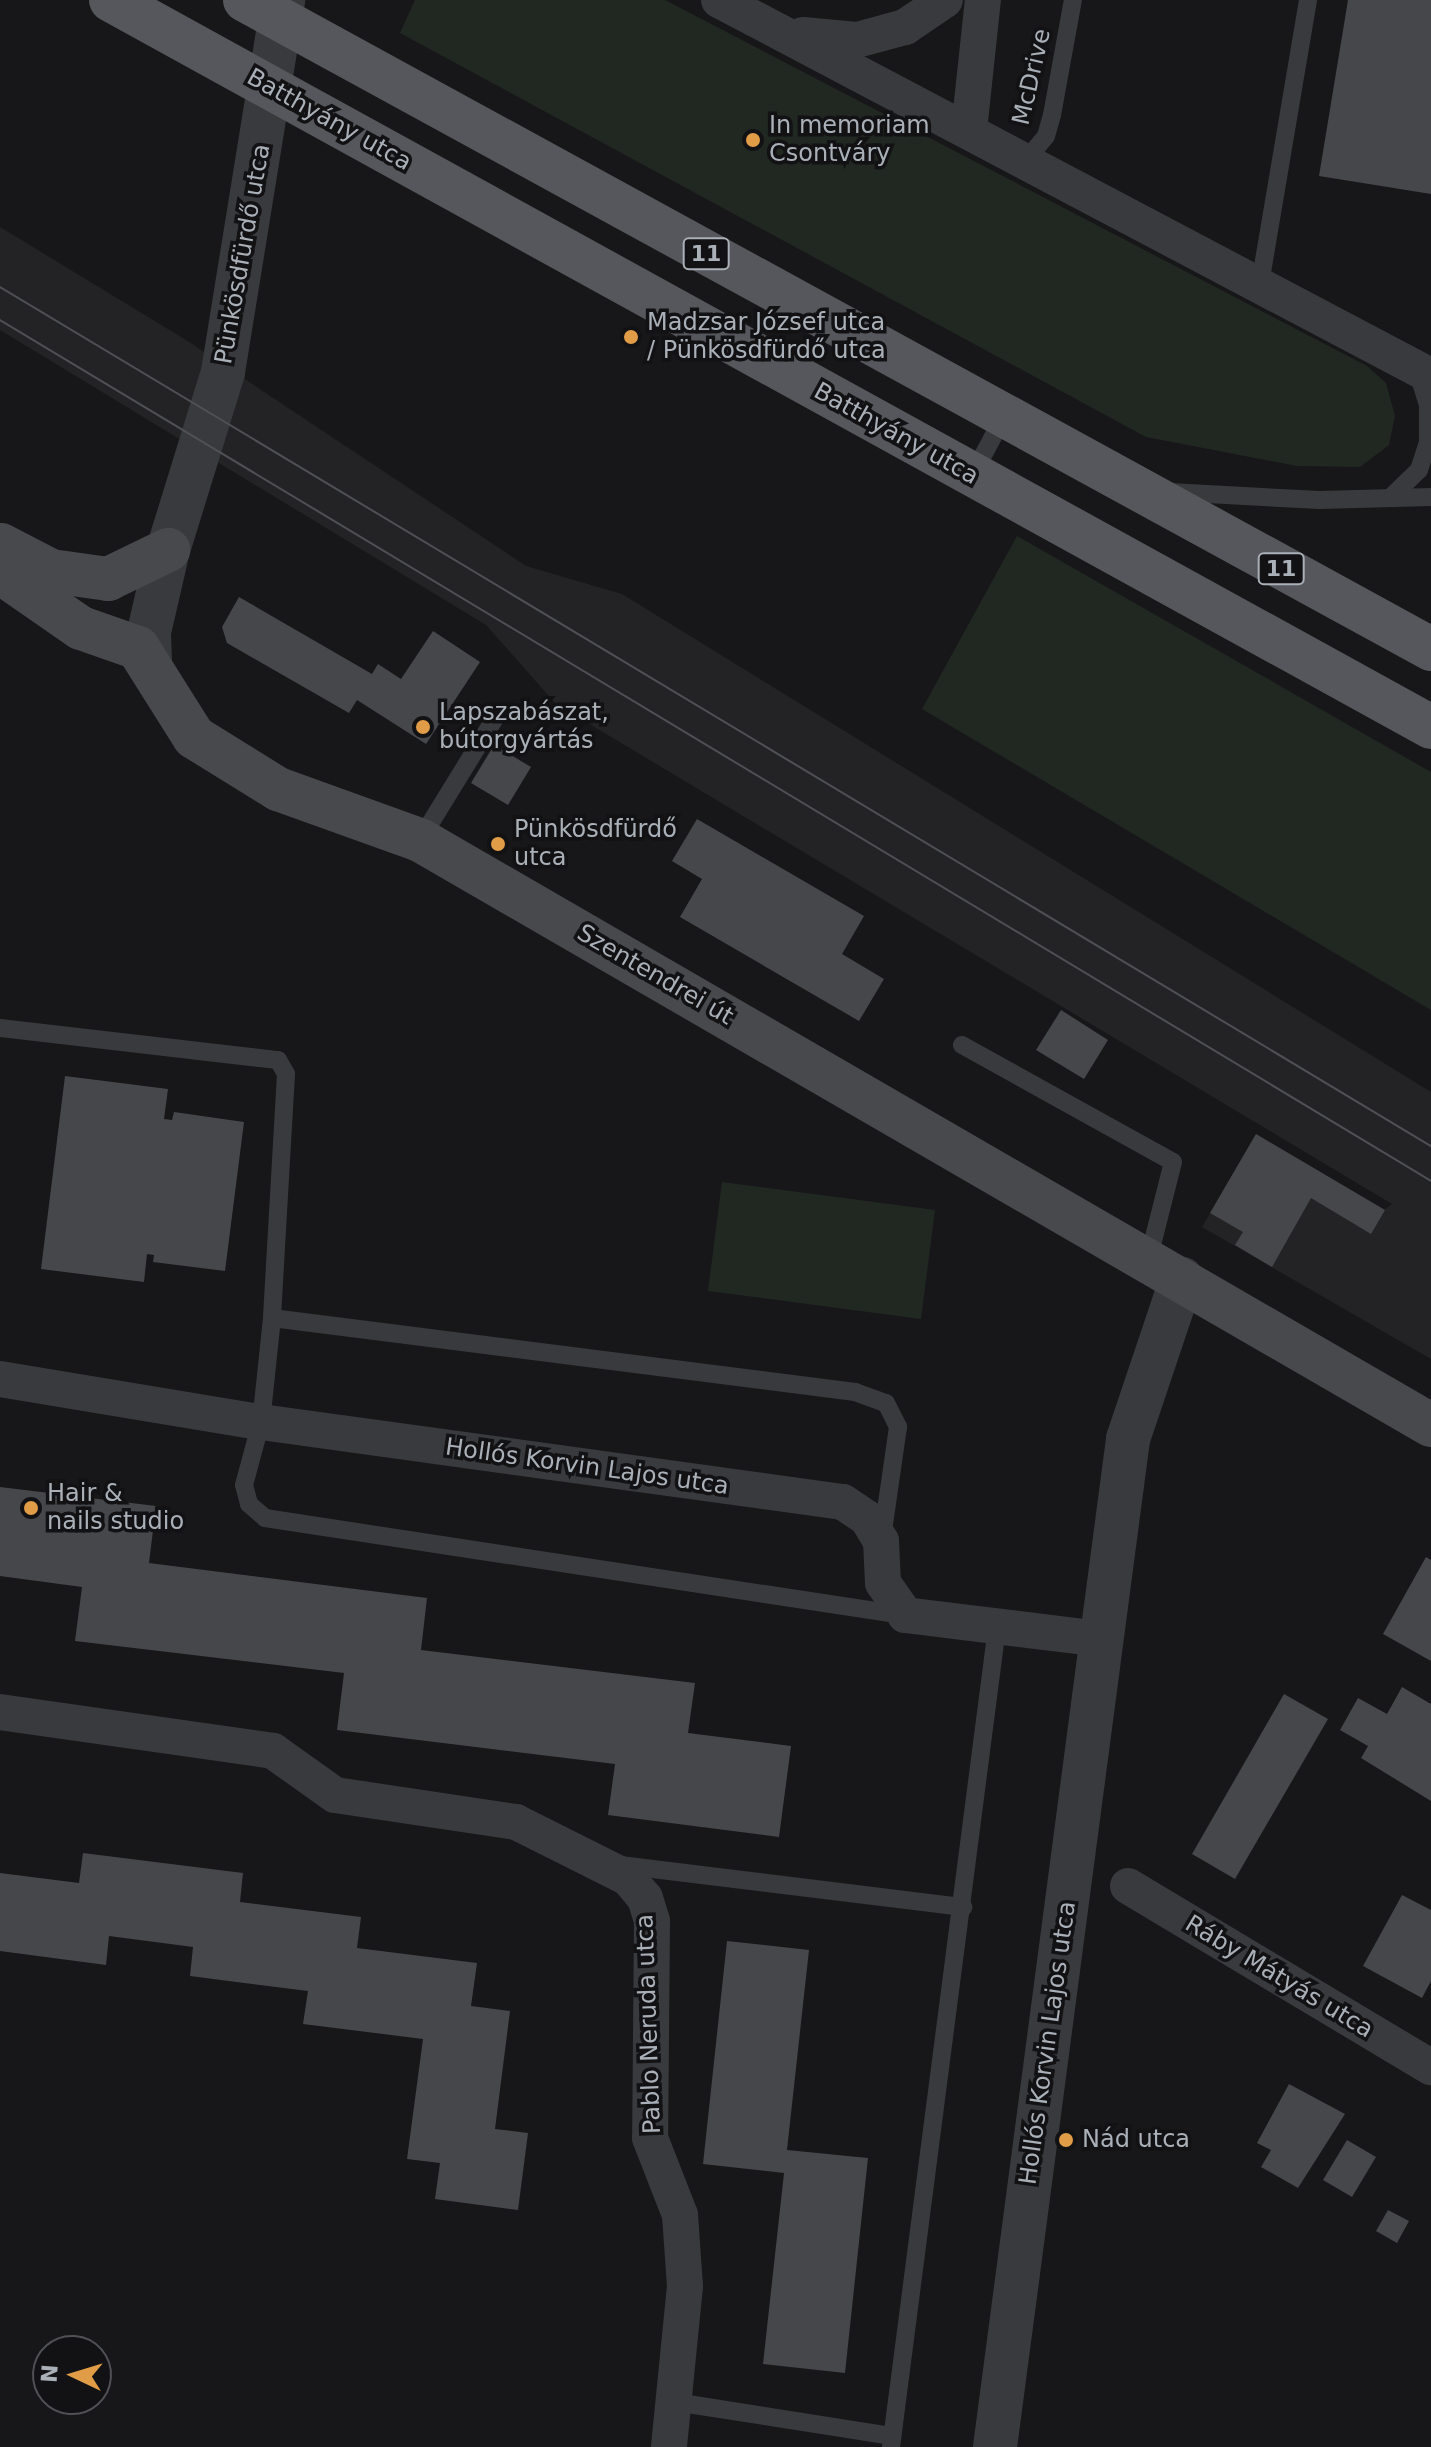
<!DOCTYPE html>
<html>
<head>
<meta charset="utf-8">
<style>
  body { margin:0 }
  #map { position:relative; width:1431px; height:2447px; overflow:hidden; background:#171719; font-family:"DejaVu Sans",sans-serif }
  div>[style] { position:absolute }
  .built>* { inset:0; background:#232326 }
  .green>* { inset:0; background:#212822 }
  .building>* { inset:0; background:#46474b }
  .service>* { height:18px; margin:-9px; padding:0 9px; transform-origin:9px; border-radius:9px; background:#383a3d }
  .minor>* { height:36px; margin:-18px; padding:0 18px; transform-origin:18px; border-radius:18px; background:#383a3d }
  .tertiary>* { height:44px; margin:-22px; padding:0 22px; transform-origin:22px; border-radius:22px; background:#383a3d }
  .secondary>* { height:44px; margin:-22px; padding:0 22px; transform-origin:22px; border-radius:22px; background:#47494d }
  .primary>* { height:44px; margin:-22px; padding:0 22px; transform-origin:22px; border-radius:22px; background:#55575c }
  .tram>* { height:2px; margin:-1px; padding:0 1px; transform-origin:1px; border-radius:1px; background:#4e5054 }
  .dots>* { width:22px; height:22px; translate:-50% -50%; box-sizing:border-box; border:4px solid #121214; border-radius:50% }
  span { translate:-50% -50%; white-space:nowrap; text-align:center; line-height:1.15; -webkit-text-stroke:7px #121214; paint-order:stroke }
  .shield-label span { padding:2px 6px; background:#121214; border:2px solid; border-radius:6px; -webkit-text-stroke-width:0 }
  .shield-label { font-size:22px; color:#aab0b7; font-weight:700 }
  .street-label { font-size:24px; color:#aab0b7 }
  .poi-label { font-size:24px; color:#aab0b7 }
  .left { translate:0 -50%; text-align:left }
  .north { position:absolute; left:32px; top:2335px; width:80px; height:80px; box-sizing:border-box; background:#121214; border:2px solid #4f5155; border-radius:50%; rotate:274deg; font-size:22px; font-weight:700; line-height:32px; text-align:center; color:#aab0b7 }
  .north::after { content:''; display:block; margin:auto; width:28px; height:36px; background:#e09c47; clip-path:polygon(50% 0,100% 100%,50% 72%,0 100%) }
</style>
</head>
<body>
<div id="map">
  <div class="built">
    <div style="clip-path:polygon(0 227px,186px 340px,526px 566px,622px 594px,1431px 1092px,1431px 1359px,1202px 1227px,1256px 1134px,1384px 1210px,1392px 1204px,556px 704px,486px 625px,0 330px)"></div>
  </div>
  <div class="green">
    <div style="clip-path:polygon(415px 0,665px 0,1367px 366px,1386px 383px,1395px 416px,1389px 445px,1360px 467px,1297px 466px,1146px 437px,400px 33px)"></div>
    <div style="clip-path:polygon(1017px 536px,1431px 772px,1431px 1010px,922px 709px)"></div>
    <div style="clip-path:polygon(722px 1182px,935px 1210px,921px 1319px,708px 1291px)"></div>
  </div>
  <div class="building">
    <div style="clip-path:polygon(1348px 0,1431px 0,1431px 194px,1319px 176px)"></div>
    <div style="clip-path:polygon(239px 597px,372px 674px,378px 664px,401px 679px,433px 631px,480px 662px,426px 744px,357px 700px,349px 713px,227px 643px,222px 627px)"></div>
    <div style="clip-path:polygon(494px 745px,531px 767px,508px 805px,471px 783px)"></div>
    <div style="clip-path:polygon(697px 819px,864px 916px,842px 954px,884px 979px,859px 1021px,680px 917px,702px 879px,672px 861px)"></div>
    <div style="clip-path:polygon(1061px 1010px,1108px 1040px,1084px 1079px,1036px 1050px)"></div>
    <div style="clip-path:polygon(65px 1076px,168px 1089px,164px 1119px,172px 1120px,174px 1112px,244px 1122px,225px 1271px,153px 1262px,154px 1255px,147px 1254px,144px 1282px,41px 1269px)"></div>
    <div style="clip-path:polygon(1256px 1134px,1385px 1210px,1371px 1234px,1311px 1198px,1272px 1267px,1235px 1245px,1243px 1232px,1210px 1213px)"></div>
    <div style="clip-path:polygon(0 1487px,156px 1506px,149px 1563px,427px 1598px,421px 1650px,695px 1683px,688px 1733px,791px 1746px,779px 1837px,608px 1815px,615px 1764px,337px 1730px,344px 1673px,75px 1641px,82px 1587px,0 1576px)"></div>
    <div style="clip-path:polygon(1426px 1557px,1431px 1560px,1431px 1661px,1383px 1634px)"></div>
    <div style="clip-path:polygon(1402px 1687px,1431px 1704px,1431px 1801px,1361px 1758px,1368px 1746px,1340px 1730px,1358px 1698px,1387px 1714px)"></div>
    <div style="clip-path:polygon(1284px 1694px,1328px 1719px,1235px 1879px,1192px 1854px)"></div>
    <div style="clip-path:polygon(83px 1853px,243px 1873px,240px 1902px,361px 1917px,357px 1948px,477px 1963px,471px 2006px,510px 2011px,495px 2129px,528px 2133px,518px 2210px,435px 2199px,440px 2163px,407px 2159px,423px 2039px,303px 2024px,308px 1991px,190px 1976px,193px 1947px,109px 1936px,106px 1965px,0 1951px,0 1873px,79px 1883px)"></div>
    <div style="clip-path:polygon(1402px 1895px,1431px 1910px,1431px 1981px,1422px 1998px,1363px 1966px)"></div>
    <div style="clip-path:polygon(727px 1941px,809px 1950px,787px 2150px,868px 2158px,845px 2373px,763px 2364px,784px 2173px,703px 2164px)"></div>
    <div style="clip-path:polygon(1289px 2084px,1345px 2114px,1298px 2188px,1261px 2167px,1271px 2150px,1257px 2143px)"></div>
    <div style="clip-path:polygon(1347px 2140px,1376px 2157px,1352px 2197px,1323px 2180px)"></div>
    <div style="clip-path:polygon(1388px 2210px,1409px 2221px,1397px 2243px,1376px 2231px)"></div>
  </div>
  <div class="service">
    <div style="left:1026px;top:160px;width:31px;rotate:-50deg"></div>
    <div style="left:1046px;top:136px;width:22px;rotate:-74deg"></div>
    <div style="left:1052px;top:115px;width:117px;rotate:-79.7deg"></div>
    <div style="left:1260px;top:284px;width:288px;rotate:-80.4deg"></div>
    <div style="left:972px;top:476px;width:66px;rotate:-61.9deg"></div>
    <div style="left:1170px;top:492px;width:150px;rotate:3.1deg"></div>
    <div style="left:1320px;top:500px;width:111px;rotate:-1.5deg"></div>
    <div style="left:1393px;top:495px;width:36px;rotate:-44deg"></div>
    <div style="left:1419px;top:470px;width:28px;rotate:-72deg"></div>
    <div style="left:1428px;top:443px;width:38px;rotate:-90deg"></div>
    <div style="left:1428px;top:405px;width:37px;rotate:-107deg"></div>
    <div style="left:420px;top:840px;width:143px;rotate:-58.4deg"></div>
    <div style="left:0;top:1028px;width:280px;rotate:6.6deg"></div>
    <div style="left:278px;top:1060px;width:16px;rotate:60deg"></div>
    <div style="left:286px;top:1074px;width:244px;rotate:93.3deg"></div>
    <div style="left:272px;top:1318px;width:105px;rotate:96deg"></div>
    <div style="left:261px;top:1422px;width:65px;rotate:105.1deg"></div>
    <div style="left:244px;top:1485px;width:20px;rotate:75deg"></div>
    <div style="left:249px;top:1504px;width:21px;rotate:41deg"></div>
    <div style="left:265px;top:1518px;width:644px;rotate:8.66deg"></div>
    <div style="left:962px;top:1045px;width:241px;rotate:29deg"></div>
    <div style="left:1173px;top:1162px;width:102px;rotate:104.2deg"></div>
    <div style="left:272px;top:1318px;width:588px;rotate:7.23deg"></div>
    <div style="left:855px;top:1392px;width:33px;rotate:20deg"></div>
    <div style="left:886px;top:1403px;width:27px;rotate:63deg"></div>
    <div style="left:898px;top:1427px;width:112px;rotate:98.2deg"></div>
    <div style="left:620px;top:1865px;width:346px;rotate:7deg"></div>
    <div style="left:675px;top:2402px;width:220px;rotate:8.9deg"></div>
    <div style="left:891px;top:2447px;width:826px;rotate:-82.63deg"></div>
  </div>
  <div class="minor">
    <div style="left:719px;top:0;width:805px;rotate:27.84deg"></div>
    <div style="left:803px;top:35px;width:54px;rotate:5.3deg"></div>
    <div style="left:857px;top:40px;width:50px;rotate:-15.2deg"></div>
    <div style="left:905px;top:27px;width:48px;rotate:-34deg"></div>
    <div style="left:969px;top:130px;width:131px;rotate:-83.9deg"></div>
    <div style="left:0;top:1379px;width:265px;rotate:9.4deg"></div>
    <div style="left:261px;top:1422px;width:587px;rotate:7.83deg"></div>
    <div style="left:843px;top:1502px;width:29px;rotate:34deg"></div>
    <div style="left:867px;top:1518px;width:27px;rotate:59deg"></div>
    <div style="left:881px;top:1541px;width:42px;rotate:87.3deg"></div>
    <div style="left:883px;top:1583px;width:39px;rotate:55deg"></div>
    <div style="left:905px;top:1615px;width:197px;rotate:7deg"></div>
    <div style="left:0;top:1712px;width:276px;rotate:8.1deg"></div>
    <div style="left:273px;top:1751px;width:76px;rotate:35.4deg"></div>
    <div style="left:335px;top:1795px;width:183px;rotate:8.5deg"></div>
    <div style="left:516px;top:1822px;width:125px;rotate:26.6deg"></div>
    <div style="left:628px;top:1878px;width:26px;rotate:50deg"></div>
    <div style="left:645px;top:1898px;width:24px;rotate:73deg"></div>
    <div style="left:652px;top:1921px;width:217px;rotate:90.5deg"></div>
    <div style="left:650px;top:2138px;width:83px;rotate:68.7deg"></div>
    <div style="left:680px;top:2215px;width:71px;rotate:86deg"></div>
    <div style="left:685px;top:2286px;width:162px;rotate:95.7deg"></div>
    <div style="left:1128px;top:1886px;width:353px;rotate:30.9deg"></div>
  </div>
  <div class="tertiary">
    <div style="left:150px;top:662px;width:30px;rotate:-92deg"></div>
    <div style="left:149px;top:632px;width:84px;rotate:-77deg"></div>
    <div style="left:168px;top:550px;width:186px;rotate:-72.8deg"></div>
    <div style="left:223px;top:372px;width:377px;rotate:-80.8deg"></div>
    <div style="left:995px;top:2447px;width:1017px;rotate:-82.48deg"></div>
    <div style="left:1128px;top:1439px;width:169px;rotate:-71.4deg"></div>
  </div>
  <div class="secondary">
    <div style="left:1px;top:545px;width:56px;rotate:27.5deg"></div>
    <div style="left:51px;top:571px;width:58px;rotate:8deg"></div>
    <div style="left:108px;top:579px;width:67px;rotate:-25.8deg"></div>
    <div style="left:0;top:572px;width:98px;rotate:34.7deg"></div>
    <div style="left:81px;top:628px;width:60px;rotate:19.3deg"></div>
    <div style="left:138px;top:648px;width:105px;rotate:57.8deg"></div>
    <div style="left:194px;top:737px;width:99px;rotate:31.8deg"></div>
    <div style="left:278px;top:789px;width:151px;rotate:19.8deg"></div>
    <div style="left:420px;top:840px;width:1168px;rotate:30.06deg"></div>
  </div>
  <div class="primary">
    <div style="left:111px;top:0;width:1507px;rotate:28.84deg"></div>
    <div style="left:245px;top:0;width:1352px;rotate:28.69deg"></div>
  </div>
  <div class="tram">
    <div style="left:0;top:287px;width:1669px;rotate:30.98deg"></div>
    <div style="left:0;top:320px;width:1670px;rotate:31.03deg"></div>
  </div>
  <div class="dots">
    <div style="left:753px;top:140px;background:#e09c47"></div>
    <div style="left:631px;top:337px;background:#e09c47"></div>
    <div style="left:423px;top:727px;background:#e09c47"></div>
    <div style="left:498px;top:844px;background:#e09c47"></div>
    <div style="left:31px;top:1508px;background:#e09c47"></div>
    <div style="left:1066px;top:2140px;background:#e09c47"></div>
  </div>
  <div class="shield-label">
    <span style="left:706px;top:254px">11</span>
    <span style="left:1281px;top:569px">11</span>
  </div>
  <div class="street-label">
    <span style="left:1032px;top:77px;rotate:-77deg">McDrive</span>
    <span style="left:329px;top:120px;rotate:29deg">Batthyány utca</span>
    <span style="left:243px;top:254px;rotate:-80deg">Pünkösdfürdő utca</span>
    <span style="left:896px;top:434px;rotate:29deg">Batthyány utca</span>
    <span style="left:655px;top:975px;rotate:30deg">Szentendrei út</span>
    <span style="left:587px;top:1467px;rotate:8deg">Hollós Korvin Lajos utca</span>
    <span style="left:1279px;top:1977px;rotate:31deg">Ráby Mátyás utca</span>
    <span style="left:649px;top:2024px;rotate:-92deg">Pablo Neruda utca</span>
    <span style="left:1048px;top:2043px;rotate:-82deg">Hollós Korvin Lajos utca</span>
  </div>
  <div class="poi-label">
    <span class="left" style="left:769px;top:140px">In memoriam<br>Csontváry</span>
    <span class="left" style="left:647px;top:337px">Madzsar József utca<br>/ Pünkösdfürdő utca</span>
    <span class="left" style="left:439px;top:727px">Lapszabászat,<br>bútorgyártás</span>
    <span class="left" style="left:514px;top:844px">Pünkösdfürdő<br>utca</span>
    <span class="left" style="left:47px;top:1508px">Hair &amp;<br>nails studio</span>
    <span class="left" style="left:1082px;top:2140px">Nád utca</span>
  </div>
  <div class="north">N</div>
</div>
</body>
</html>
